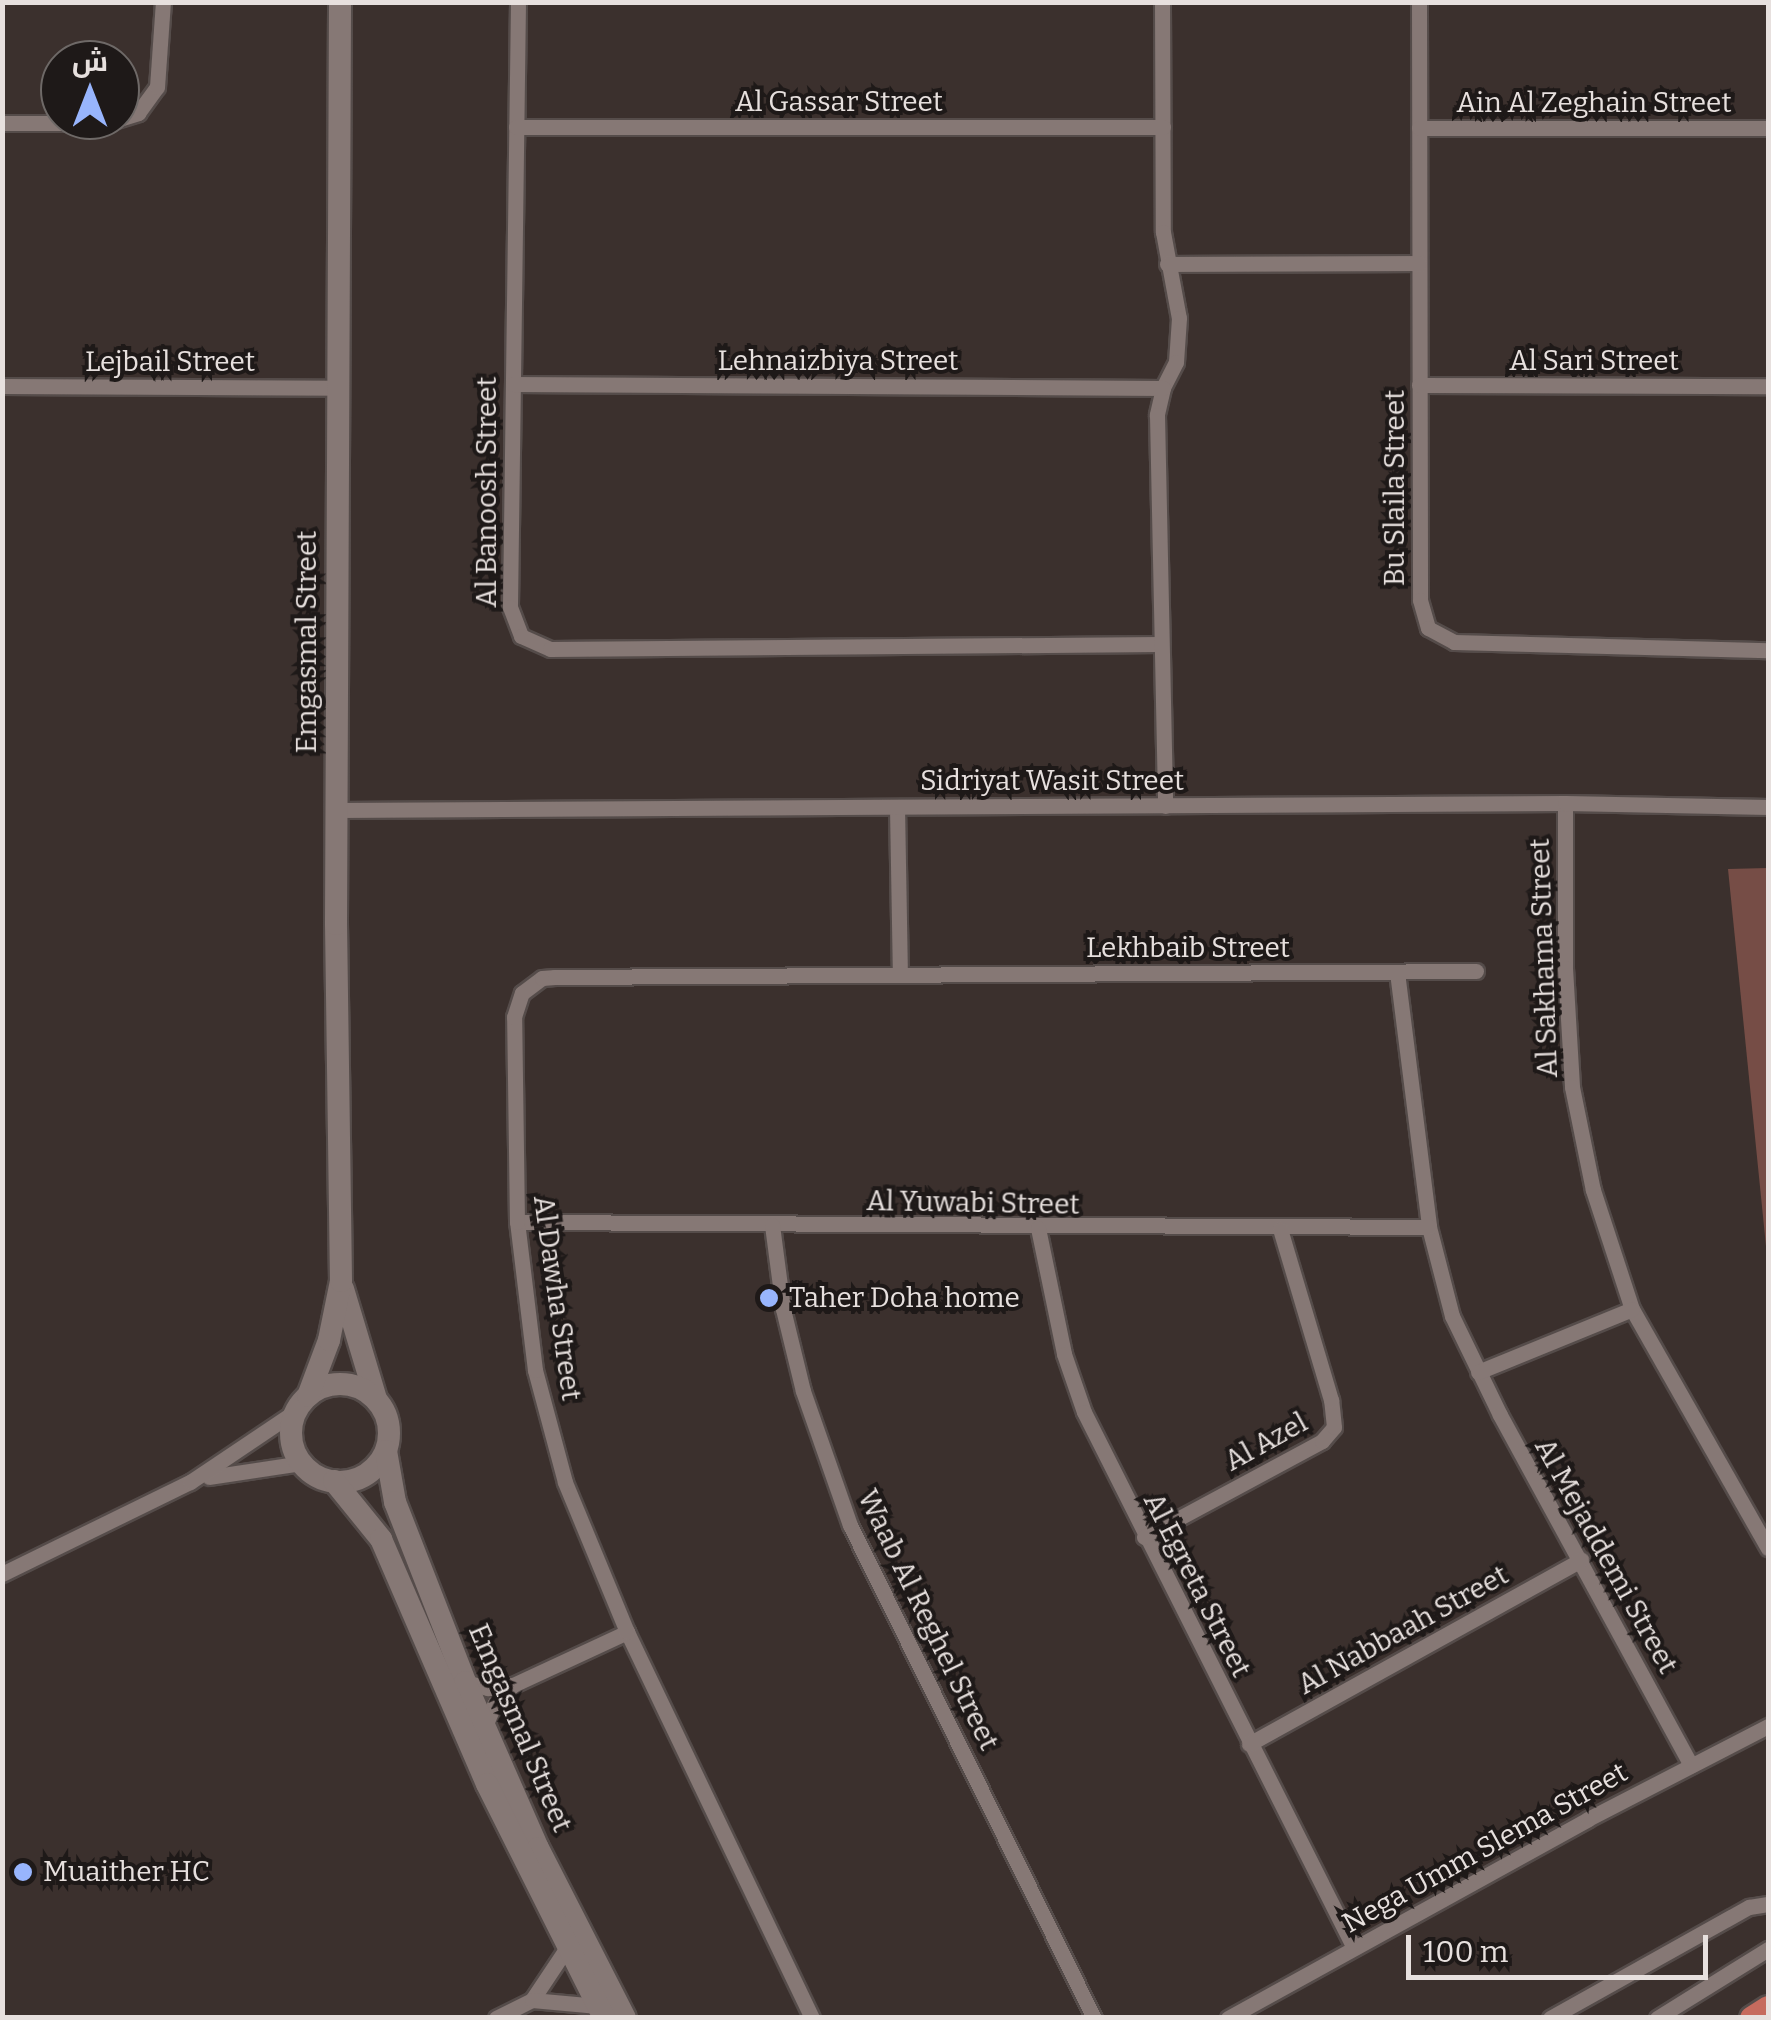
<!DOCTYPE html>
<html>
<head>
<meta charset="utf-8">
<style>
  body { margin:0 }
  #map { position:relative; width:1771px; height:2020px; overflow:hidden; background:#3b302d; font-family:Bitter,Cairo,serif }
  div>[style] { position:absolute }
  .green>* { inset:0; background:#764d46 }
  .roads { filter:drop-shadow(2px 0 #554c4a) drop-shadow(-2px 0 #554c4a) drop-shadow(0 2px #554c4a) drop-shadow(0 -2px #554c4a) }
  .street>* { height:15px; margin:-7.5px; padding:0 7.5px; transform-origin:7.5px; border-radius:7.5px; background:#867875 }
  .secondary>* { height:22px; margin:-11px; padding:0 11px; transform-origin:11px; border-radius:11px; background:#867875 }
  .secondary>.ring { margin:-11px; padding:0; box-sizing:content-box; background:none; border:22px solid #867875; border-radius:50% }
  .primary>* { height:25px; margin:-12.5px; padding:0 12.5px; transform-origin:12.5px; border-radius:12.5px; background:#c66b5e }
  .dots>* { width:28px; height:28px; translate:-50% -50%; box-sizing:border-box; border:5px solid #1e1918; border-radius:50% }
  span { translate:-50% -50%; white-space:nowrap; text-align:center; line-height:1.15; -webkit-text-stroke:8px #1e1918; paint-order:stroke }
  .street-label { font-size:28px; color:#e7e0de }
  .poi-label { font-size:28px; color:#e7e0de }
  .left { translate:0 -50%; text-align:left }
  .frame { position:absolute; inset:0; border:5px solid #e7e0de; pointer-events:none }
  .north { position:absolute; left:40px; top:40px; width:100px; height:100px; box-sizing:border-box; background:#1e1918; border:2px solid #6e6967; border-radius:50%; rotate:0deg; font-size:28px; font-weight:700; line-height:40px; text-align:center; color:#e7e0de }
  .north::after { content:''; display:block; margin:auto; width:35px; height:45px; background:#98b5fd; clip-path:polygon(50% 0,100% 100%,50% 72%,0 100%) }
  .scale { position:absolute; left:1406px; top:1935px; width:302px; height:45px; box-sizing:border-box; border:5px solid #e7e0de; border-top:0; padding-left:12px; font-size:30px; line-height:35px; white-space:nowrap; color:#e7e0de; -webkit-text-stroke:8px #1e1918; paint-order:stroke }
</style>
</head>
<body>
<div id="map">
  <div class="green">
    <div style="clip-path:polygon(1768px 868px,1768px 1266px,1728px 869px)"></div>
  </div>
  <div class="roads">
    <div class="street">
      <div style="left:518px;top:2px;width:605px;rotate:90.76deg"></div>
      <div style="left:510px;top:607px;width:31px;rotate:69deg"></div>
      <div style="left:521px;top:636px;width:32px;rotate:24deg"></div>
      <div style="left:550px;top:649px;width:610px;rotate:-0.47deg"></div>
      <div style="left:1162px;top:2px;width:230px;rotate:89.8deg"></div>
      <div style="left:1163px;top:232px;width:87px;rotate:79.5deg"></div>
      <div style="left:1179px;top:318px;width:44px;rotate:93.9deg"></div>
      <div style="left:1176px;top:362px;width:29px;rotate:117deg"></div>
      <div style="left:1163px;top:388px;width:28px;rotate:103deg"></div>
      <div style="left:1157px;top:415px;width:391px;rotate:88.8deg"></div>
      <div style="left:1419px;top:2px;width:598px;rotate:89.9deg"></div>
      <div style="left:1420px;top:600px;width:29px;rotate:74deg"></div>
      <div style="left:1428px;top:628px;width:30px;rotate:28deg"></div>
      <div style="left:1454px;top:642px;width:314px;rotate:1.5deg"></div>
      <div style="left:2px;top:123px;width:104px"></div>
      <div style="left:106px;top:123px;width:34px;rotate:-17deg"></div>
      <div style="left:138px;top:113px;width:32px;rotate:-54deg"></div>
      <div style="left:157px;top:87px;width:85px;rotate:-86deg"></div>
      <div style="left:516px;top:127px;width:647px"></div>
      <div style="left:1419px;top:128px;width:349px"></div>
      <div style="left:1167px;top:264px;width:252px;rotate:-0.2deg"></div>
      <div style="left:513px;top:384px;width:650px;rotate:0.35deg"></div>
      <div style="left:1419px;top:385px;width:349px;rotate:0.2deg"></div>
      <div style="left:2px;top:386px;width:336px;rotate:0.3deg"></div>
      <div style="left:1565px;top:803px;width:165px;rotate:90deg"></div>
      <div style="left:1565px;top:968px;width:119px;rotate:86.6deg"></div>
      <div style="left:1572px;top:1087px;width:105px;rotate:78.5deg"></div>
      <div style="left:1593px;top:1190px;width:125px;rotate:71.9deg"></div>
      <div style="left:1632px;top:1309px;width:275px;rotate:60.4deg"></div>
      <div style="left:897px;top:807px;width:168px;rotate:89deg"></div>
      <div style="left:337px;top:810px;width:1228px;rotate:-0.33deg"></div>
      <div style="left:1565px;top:803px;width:203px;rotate:1.1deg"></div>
      <div style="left:1397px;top:972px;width:257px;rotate:82.8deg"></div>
      <div style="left:1429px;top:1227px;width:92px;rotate:75.5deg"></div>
      <div style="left:1452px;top:1316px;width:110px;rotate:64.1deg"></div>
      <div style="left:1500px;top:1415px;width:399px;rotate:61.4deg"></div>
      <div style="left:517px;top:1222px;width:912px;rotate:0.31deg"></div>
      <div style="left:772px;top:1225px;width:85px;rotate:82.5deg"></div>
      <div style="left:783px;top:1309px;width:84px;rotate:76.3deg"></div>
      <div style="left:803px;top:1391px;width:142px;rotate:70.7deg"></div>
      <div style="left:850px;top:1525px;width:550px;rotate:63.67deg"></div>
      <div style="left:1038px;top:1228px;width:129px;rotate:78.3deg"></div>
      <div style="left:1064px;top:1354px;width:61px;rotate:71deg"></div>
      <div style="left:1084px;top:1412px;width:600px;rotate:63.26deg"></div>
      <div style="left:1478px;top:1372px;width:166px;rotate:-22.2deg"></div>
      <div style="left:209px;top:1477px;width:94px;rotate:-8.6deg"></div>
      <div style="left:1144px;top:1537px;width:202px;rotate:-28.3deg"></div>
      <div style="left:1322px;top:1441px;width:18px;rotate:-49deg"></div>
      <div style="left:1334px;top:1427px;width:27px;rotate:-96deg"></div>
      <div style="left:1331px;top:1400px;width:178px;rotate:-106.6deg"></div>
      <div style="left:2px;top:1574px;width:209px;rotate:-26.1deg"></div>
      <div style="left:190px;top:1482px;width:129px;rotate:-33.9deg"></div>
      <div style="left:465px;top:1682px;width:24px;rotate:15deg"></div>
      <div style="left:488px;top:1688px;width:25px;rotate:-7deg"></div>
      <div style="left:513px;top:1685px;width:126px;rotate:-24.9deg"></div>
      <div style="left:485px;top:1726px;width:25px;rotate:-67deg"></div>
      <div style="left:495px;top:1703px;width:25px;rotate:-45deg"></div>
      <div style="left:1249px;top:1744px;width:380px;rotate:-29deg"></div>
      <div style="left:532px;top:2000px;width:65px;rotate:-56.3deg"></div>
      <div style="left:496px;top:2018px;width:40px;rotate:-26.6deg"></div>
      <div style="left:532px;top:2000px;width:66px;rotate:5.2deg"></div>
      <div style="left:812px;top:2018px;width:428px;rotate:-115.6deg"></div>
      <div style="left:627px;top:1632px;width:162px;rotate:-112.5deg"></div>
      <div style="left:565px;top:1482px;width:116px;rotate:-105deg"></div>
      <div style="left:535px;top:1370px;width:149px;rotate:-96.9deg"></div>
      <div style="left:517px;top:1222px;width:205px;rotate:-90.8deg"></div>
      <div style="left:514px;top:1017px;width:25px;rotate:-72deg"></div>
      <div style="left:522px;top:993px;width:25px;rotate:-37deg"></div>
      <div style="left:542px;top:978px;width:13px;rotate:-4deg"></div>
      <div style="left:555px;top:977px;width:921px;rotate:-0.37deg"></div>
      <div style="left:1228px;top:2018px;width:411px;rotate:-28.9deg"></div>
      <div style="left:1588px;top:1819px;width:203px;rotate:-27.3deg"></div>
      <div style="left:1550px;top:2018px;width:228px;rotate:-29.2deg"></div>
      <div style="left:1749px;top:1907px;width:19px;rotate:-9deg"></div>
      <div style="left:1657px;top:2018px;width:131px;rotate:-31.9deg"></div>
    </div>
    <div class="secondary">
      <div style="left:343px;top:1289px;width:115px;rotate:73.3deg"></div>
      <div class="ring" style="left:291px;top:1384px;width:76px;height:76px"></div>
      <div style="left:308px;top:1396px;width:60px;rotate:-69.4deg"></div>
      <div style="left:329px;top:1340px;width:60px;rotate:-78.5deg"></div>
      <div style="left:341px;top:1281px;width:357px;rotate:-90.8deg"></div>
      <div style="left:336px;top:924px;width:922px;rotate:-89.75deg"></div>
      <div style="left:386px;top:1451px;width:52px;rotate:80deg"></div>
      <div style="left:395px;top:1502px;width:193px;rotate:68.7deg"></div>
      <div style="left:465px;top:1682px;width:181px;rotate:66.3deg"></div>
      <div style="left:538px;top:1848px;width:191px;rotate:62.9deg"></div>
      <div style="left:334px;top:1481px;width:75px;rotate:51deg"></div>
      <div style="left:381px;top:1539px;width:267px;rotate:66.6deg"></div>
      <div style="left:487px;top:1784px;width:262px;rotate:63.4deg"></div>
    </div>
    <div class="primary">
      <div style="left:1752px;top:2018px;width:19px;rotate:-32deg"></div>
    </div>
  </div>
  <div class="dots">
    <div style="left:769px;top:1298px;background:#98b5fd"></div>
    <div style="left:23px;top:1872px;background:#98b5fd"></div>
  </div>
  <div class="street-label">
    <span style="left:839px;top:102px">Al Gassar Street</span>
    <span style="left:1594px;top:103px">Ain Al Zeghain Street</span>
    <span style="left:838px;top:361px">Lehnaizbiya Street</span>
    <span style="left:1594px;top:361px">Al Sari Street</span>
    <span style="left:170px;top:362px">Lejbail Street</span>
    <span style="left:1395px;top:488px;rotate:-90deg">Bu Slaila Street</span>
    <span style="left:487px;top:492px;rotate:-90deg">Al Banoosh Street</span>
    <span style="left:307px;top:642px;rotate:-90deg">Emgasmal Street</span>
    <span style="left:1052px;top:781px">Sidriyat Wasit Street</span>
    <span style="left:1188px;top:948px">Lekhbaib Street</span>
    <span style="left:1544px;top:958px;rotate:-92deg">Al Sakhama Street</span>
    <span style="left:973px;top:1203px;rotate:1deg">Al Yuwabi Street</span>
    <span style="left:557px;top:1298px;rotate:82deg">Al Dawha Street</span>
    <span style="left:1266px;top:1442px;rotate:-29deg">Al Azel</span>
    <span style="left:1606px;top:1556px;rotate:61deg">Al Mejaddemi Street</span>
    <span style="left:1197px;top:1585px;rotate:63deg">Al Egreta Street</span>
    <span style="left:928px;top:1620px;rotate:64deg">Waab Al Reghel Street</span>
    <span style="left:1403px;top:1630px;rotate:-29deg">Al Nabbaah Street</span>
    <span style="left:520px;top:1728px;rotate:67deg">Emgasmal Street</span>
    <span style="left:1485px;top:1848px;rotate:-29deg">Nega Umm Slema Street</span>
  </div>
  <div class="poi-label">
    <span class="left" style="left:789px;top:1298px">Taher Doha home</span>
    <span class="left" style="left:43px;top:1872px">Muaither HC</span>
  </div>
  <div class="frame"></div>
  <div class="north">ش</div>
  <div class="scale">100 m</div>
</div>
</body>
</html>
